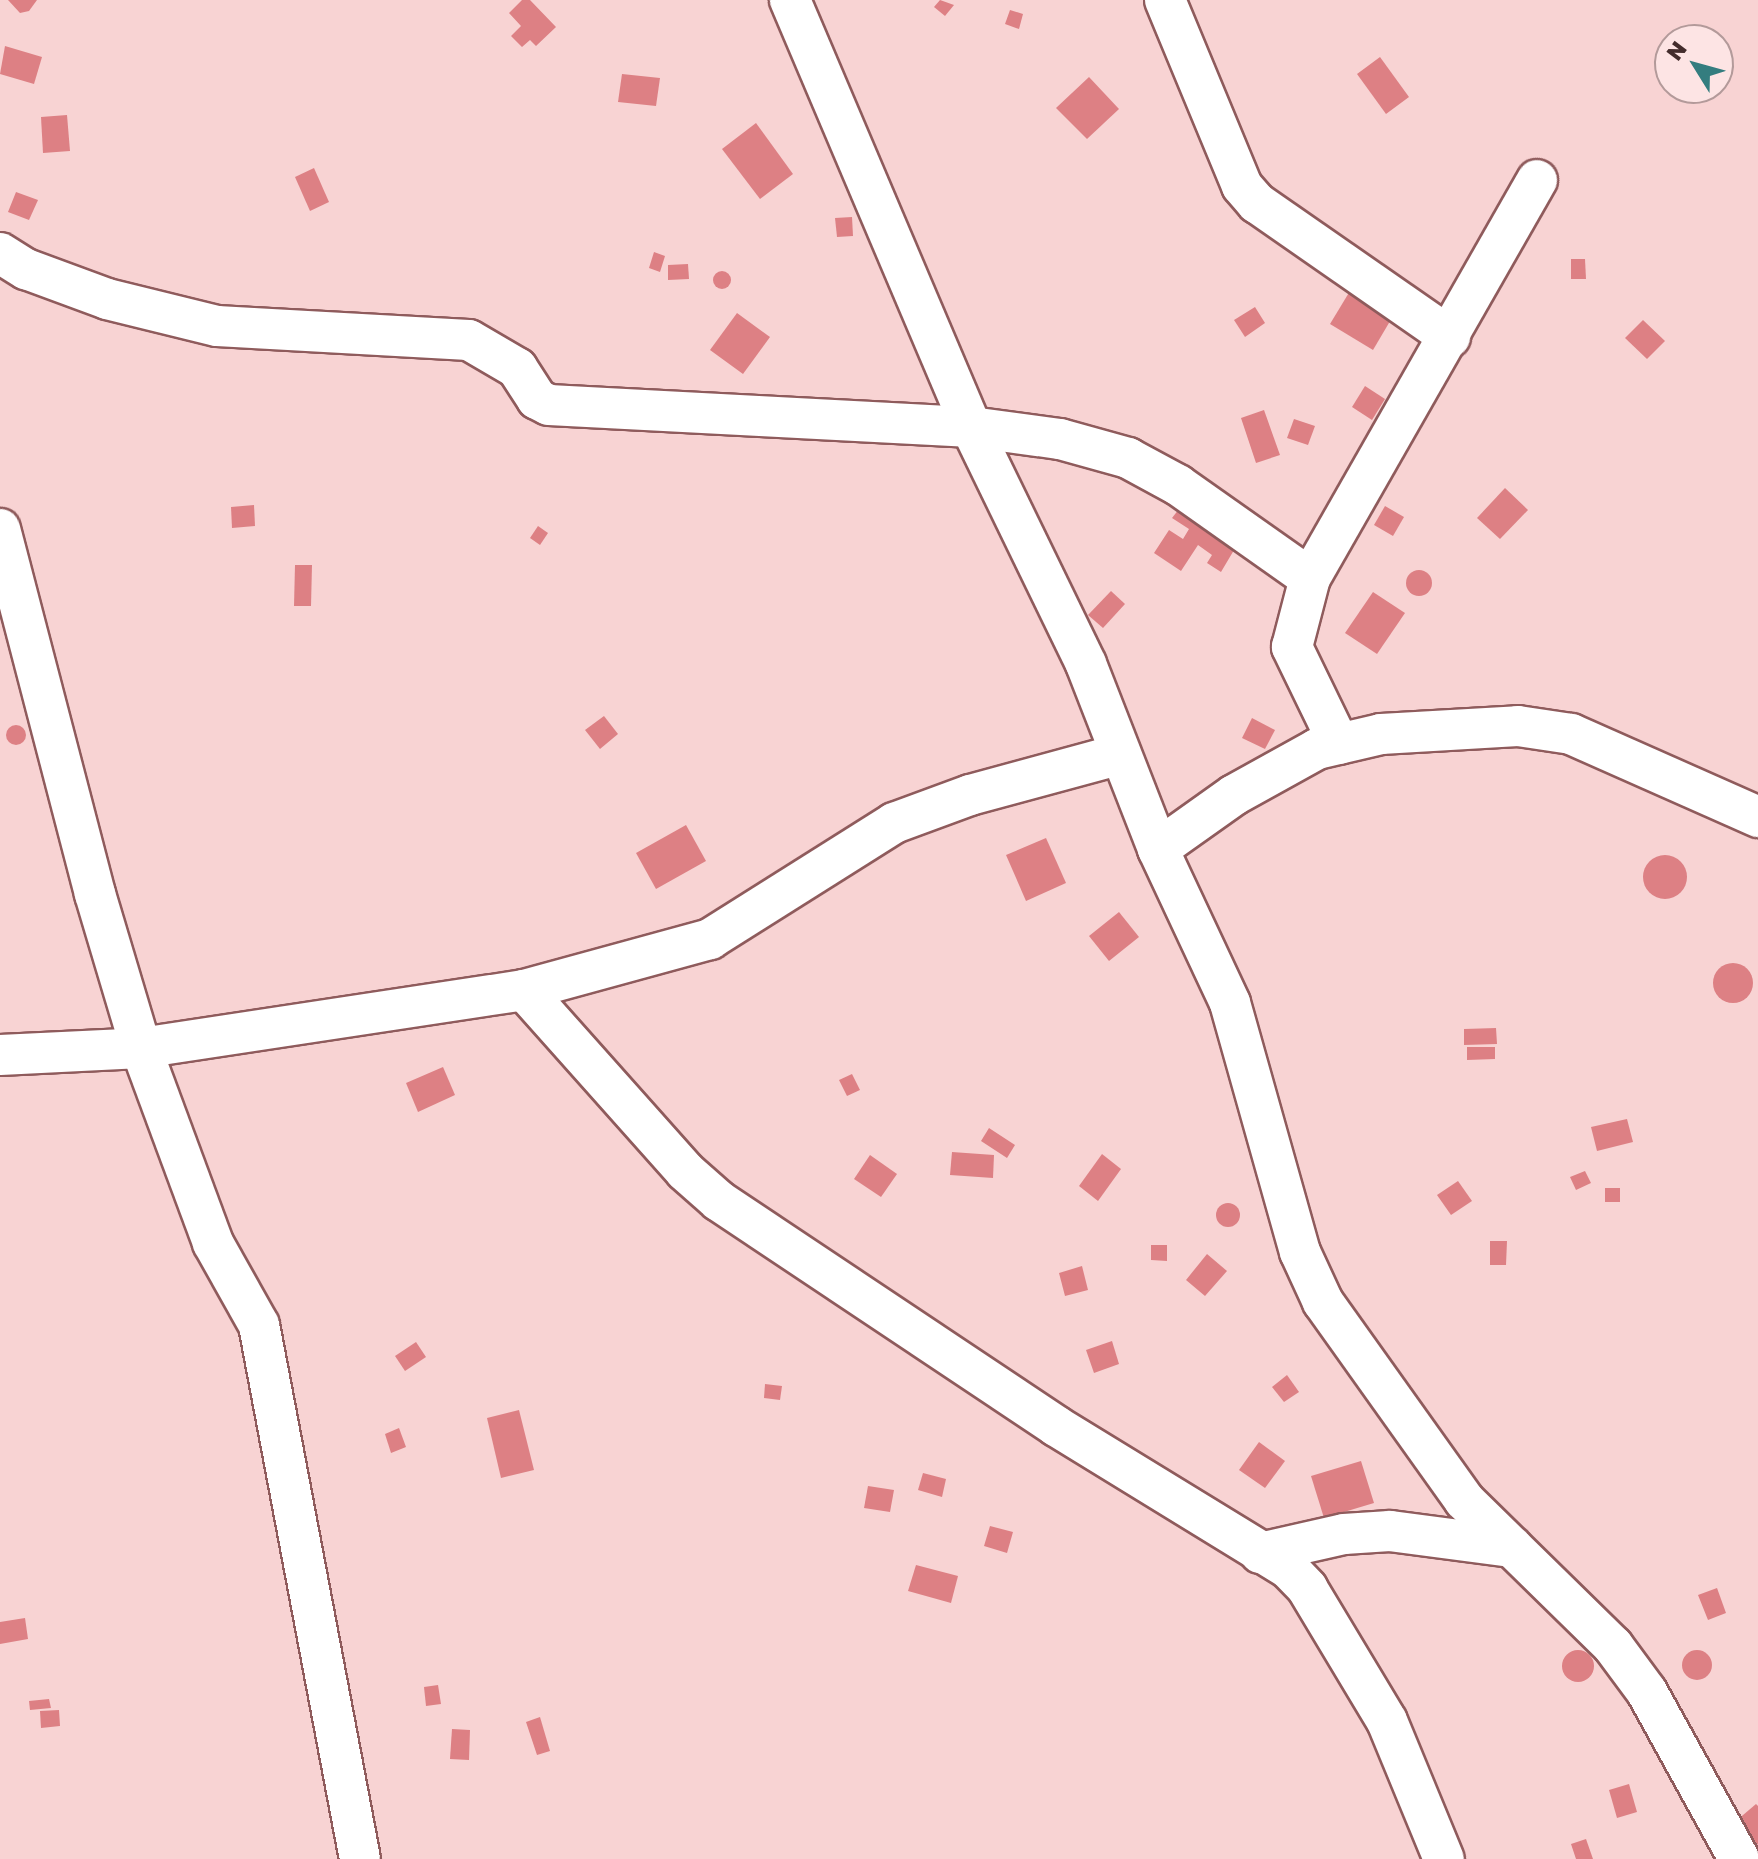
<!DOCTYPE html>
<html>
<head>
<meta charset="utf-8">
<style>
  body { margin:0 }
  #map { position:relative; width:1758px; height:1859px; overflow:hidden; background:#f8d3d3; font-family:"Golos Text",sans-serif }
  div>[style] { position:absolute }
  .building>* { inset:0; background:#dd8084 }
  .round { border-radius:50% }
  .roads { filter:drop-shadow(2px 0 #8f5b5c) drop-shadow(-2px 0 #8f5b5c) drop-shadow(0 2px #8f5b5c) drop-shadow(0 -2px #8f5b5c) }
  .minor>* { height:40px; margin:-20px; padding:0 20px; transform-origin:20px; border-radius:20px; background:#fff }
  span { translate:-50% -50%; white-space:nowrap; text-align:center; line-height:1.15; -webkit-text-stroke:7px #fde4e4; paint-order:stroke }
  .north { position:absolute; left:1654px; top:24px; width:80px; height:80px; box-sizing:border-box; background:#fde4e4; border:2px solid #b39a9a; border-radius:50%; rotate:307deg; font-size:22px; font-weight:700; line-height:32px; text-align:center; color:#432c2c }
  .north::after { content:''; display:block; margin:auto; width:28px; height:36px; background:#347d7f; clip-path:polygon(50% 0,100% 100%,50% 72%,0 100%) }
</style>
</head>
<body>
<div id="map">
  <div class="building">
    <div style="clip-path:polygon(8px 0,37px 0,29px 11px,20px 13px)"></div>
    <div style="clip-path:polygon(522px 0,530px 0,556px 27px,536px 46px,530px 40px,522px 47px,511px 36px,521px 26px,509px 13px)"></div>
    <div style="clip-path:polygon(940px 0,954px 5px,945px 16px,934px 7px)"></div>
    <div style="clip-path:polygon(1010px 10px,1023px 14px,1019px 29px,1005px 24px)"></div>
    <div style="clip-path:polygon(5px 46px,42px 57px,34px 84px,0 74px)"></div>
    <div style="clip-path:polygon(1380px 57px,1409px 97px,1386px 114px,1357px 74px)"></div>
    <div style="clip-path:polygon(622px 74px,660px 78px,656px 106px,618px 102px)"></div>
    <div style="clip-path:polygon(1089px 77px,1119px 109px,1087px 139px,1056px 108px)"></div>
    <div style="clip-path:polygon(67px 115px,70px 151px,43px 153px,41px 117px)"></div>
    <div style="clip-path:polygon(756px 123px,793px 174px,760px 199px,722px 149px)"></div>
    <div style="clip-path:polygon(314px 168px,329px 202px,310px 211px,295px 177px)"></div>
    <div style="clip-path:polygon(16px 192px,38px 200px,29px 220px,8px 212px)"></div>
    <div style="clip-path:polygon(852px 217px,853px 236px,837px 237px,835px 218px)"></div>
    <div style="clip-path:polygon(654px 252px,665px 256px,660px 272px,649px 268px)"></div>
    <div style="clip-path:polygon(1571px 259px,1585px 259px,1586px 279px,1571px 279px)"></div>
    <div style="clip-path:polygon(688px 264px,689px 279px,668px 280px,668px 265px)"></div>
    <div class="round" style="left:713px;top:271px;width:18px;height:18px"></div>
    <div style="clip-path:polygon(1353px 286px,1396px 311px,1373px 350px,1330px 324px)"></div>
    <div style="clip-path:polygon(1255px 307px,1265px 323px,1245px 337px,1234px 320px)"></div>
    <div style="clip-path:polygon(737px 313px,770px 337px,743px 374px,710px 350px)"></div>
    <div style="clip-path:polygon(1643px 320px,1665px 341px,1647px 359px,1625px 338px)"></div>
    <div style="clip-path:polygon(1365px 386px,1385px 399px,1372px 420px,1352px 407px)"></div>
    <div style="clip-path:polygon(1264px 410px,1280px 455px,1256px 463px,1241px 418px)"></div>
    <div style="clip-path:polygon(1294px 419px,1315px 426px,1308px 445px,1287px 438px)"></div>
    <div style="clip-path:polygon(1505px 488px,1528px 510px,1500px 539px,1477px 518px)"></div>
    <div style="clip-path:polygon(254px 505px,255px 526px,232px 528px,231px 507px)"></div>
    <div style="clip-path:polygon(1385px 506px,1404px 517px,1393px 536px,1374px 525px)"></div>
    <div style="clip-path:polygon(1179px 509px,1237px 545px,1221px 572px,1207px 563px,1212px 555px,1198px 545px,1181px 571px,1154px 553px,1169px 530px,1183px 539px,1189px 529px,1172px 518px)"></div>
    <div style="clip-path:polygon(538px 526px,548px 533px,540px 545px,530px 538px)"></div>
    <div style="clip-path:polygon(295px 565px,312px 565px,311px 606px,294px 606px)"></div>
    <div class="round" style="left:1406px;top:570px;width:26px;height:26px"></div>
    <div style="clip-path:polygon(1111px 591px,1125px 604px,1103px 628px,1088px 615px)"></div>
    <div style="clip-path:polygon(1373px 592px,1405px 613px,1377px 654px,1345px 633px)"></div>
    <div style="clip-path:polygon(604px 716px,618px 734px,600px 749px,585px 730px)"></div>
    <div style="clip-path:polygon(1252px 718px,1275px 730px,1265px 749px,1242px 738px)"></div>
    <div class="round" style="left:6px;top:725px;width:20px;height:20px"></div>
    <div style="clip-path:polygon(686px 825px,706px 861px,656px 889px,636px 853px)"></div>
    <div style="clip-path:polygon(1046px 838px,1066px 883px,1026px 901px,1006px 855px)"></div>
    <div class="round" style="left:1643px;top:855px;width:44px;height:44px"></div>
    <div style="clip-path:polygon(1119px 912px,1139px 937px,1109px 961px,1089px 936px)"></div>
    <div class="round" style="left:1713px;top:963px;width:40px;height:40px"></div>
    <div style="clip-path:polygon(1496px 1028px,1497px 1044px,1464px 1045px,1464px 1029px)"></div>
    <div style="clip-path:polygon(1467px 1047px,1495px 1047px,1495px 1059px,1467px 1060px)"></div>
    <div style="clip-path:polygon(443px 1067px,455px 1095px,418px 1112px,406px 1083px)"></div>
    <div style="clip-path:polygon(852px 1074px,860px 1090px,847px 1096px,839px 1080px)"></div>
    <div style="clip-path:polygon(1627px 1119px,1633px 1142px,1597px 1151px,1591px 1127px)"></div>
    <div style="clip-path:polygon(989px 1128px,1015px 1145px,1007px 1158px,981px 1141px)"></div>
    <div style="clip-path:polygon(952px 1152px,994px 1155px,993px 1178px,950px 1175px)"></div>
    <div style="clip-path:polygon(1102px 1154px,1121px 1169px,1098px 1201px,1079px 1186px)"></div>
    <div style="clip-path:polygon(870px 1155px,897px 1174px,881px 1197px,854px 1179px)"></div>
    <div style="clip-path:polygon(1585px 1171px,1591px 1183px,1576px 1190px,1570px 1177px)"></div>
    <div style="clip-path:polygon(1458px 1181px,1472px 1201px,1451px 1215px,1437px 1195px)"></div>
    <div style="clip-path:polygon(1605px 1188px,1620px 1188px,1620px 1202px,1605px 1202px)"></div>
    <div class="round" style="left:1216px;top:1203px;width:24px;height:24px"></div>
    <div style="clip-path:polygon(1490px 1241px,1507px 1241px,1506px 1265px,1490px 1265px)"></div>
    <div style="clip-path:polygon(1151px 1245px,1167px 1245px,1167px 1261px,1151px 1260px)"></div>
    <div style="clip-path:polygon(1207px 1254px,1227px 1271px,1205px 1296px,1186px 1280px)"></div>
    <div style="clip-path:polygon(1082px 1266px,1088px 1290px,1065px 1296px,1059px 1273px)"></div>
    <div style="clip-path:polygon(1112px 1341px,1119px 1364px,1094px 1373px,1086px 1350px)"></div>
    <div style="clip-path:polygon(416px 1342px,426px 1357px,405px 1371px,395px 1356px)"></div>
    <div style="clip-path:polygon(1287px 1375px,1299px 1392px,1284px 1402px,1272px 1387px)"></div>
    <div style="clip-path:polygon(765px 1384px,782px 1386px,780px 1400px,764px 1398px)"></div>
    <div style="clip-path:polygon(519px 1410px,534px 1470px,501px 1478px,487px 1418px)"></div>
    <div style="clip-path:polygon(399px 1428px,406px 1447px,391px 1453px,385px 1434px)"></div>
    <div style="clip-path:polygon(1259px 1442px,1285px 1461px,1265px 1488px,1239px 1470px)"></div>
    <div style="clip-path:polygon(1361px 1461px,1374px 1503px,1324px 1518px,1311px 1476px)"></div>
    <div style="clip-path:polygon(923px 1473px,946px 1479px,942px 1497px,918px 1490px)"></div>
    <div style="clip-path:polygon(868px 1486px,894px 1490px,890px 1512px,864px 1508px)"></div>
    <div style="clip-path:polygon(990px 1526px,1013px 1532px,1007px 1553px,984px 1546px)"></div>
    <div style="clip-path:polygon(916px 1565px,958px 1576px,951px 1603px,908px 1591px)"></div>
    <div style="clip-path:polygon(1717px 1588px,1726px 1613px,1708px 1620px,1698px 1595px)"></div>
    <div style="clip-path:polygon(25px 1618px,28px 1639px,0 1644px,0 1622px)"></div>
    <div class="round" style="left:1682px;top:1650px;width:30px;height:30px"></div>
    <div class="round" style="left:1562px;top:1650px;width:32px;height:32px"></div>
    <div style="clip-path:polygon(438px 1685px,441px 1704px,426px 1706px,424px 1687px)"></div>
    <div style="clip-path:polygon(49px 1699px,51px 1708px,30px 1710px,29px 1701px)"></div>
    <div style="clip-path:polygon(59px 1710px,60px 1726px,41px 1728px,40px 1711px)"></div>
    <div style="clip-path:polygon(540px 1717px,550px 1751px,537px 1755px,526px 1722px)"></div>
    <div style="clip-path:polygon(452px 1729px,470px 1730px,469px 1760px,450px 1759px)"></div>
    <div style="clip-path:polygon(1629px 1784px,1637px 1812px,1617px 1818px,1609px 1790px)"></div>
    <div style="clip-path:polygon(1756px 1804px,1758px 1806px,1758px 1845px,1736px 1821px)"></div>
    <div style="clip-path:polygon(1586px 1839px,1593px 1859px,1576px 1859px,1571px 1844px)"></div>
  </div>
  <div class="roads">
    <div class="minor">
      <div style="left:790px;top:0;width:464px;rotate:67deg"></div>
      <div style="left:971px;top:427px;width:263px;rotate:64.1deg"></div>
      <div style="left:1086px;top:664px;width:199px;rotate:68.7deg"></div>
      <div style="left:1158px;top:849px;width:170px;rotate:64.9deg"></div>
      <div style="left:1230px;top:1003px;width:259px;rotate:74.3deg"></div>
      <div style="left:1300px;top:1252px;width:55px;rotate:65.3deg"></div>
      <div style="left:1323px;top:1302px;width:243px;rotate:54.5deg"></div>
      <div style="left:1464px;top:1500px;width:209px;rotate:44.4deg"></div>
      <div style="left:1613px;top:1646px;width:57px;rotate:53.5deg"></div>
      <div style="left:1647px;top:1692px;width:191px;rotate:61.1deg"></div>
      <div style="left:1165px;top:0;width:201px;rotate:67.5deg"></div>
      <div style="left:1242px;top:186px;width:23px;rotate:49deg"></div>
      <div style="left:1257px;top:203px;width:235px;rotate:34.8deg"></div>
      <div style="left:0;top:253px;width:31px;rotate:32deg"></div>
      <div style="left:26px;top:269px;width:86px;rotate:20.3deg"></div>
      <div style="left:107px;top:299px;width:113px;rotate:13.8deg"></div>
      <div style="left:217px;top:326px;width:252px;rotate:3.2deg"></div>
      <div style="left:469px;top:340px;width:56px;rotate:30.3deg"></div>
      <div style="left:517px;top:368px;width:37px;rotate:57deg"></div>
      <div style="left:537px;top:399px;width:13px;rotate:27deg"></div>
      <div style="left:549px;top:405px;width:423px;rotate:3deg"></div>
      <div style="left:971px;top:427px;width:90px;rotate:7.7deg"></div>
      <div style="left:1060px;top:439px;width:71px;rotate:15.6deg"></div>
      <div style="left:1128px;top:458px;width:57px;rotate:28.4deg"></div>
      <div style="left:1178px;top:485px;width:161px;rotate:35.2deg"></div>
      <div style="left:0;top:529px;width:377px;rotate:75.4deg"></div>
      <div style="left:95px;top:894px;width:161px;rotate:73.4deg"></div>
      <div style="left:141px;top:1048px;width:208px;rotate:69.7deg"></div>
      <div style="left:213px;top:1243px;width:94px;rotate:60.7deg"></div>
      <div style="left:259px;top:1325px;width:543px;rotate:79.29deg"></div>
      <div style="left:1339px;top:744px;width:108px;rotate:-115.9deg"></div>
      <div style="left:1292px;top:647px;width:71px;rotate:-75.4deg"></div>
      <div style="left:1310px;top:578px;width:458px;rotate:-60.3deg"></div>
      <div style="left:1158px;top:849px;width:93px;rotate:-35.4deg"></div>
      <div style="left:1234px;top:795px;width:95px;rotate:-29deg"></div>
      <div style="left:1317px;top:749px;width:66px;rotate:-13.2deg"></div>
      <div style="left:1381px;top:734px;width:137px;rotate:-3.3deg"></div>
      <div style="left:1518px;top:726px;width:54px;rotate:8.6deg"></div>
      <div style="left:1571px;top:734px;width:205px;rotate:23.9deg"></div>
      <div style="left:524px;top:990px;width:242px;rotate:48.3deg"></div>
      <div style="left:685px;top:1171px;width:45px;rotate:41.4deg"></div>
      <div style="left:719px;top:1201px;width:405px;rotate:33.7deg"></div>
      <div style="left:1056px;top:1426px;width:272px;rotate:31.5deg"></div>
      <div style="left:1288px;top:1568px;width:28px;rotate:46deg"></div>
      <div style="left:1307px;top:1588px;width:155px;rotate:59deg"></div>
      <div style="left:1387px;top:1721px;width:149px;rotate:67.6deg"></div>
      <div style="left:0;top:1055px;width:141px;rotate:-2.8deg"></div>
      <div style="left:141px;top:1048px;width:387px;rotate:-8.6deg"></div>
      <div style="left:524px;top:990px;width:193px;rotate:-15.3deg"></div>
      <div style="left:710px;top:939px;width:218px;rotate:-32.2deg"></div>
      <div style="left:894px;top:823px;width:81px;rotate:-20.2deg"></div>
      <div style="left:970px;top:795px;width:156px;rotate:-15.2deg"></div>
      <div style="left:1260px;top:1553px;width:86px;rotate:-12.7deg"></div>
      <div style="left:1344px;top:1534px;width:46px;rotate:-3.7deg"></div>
      <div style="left:1390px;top:1531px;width:123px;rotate:7.5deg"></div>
    </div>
  </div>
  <div class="north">N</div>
</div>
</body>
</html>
